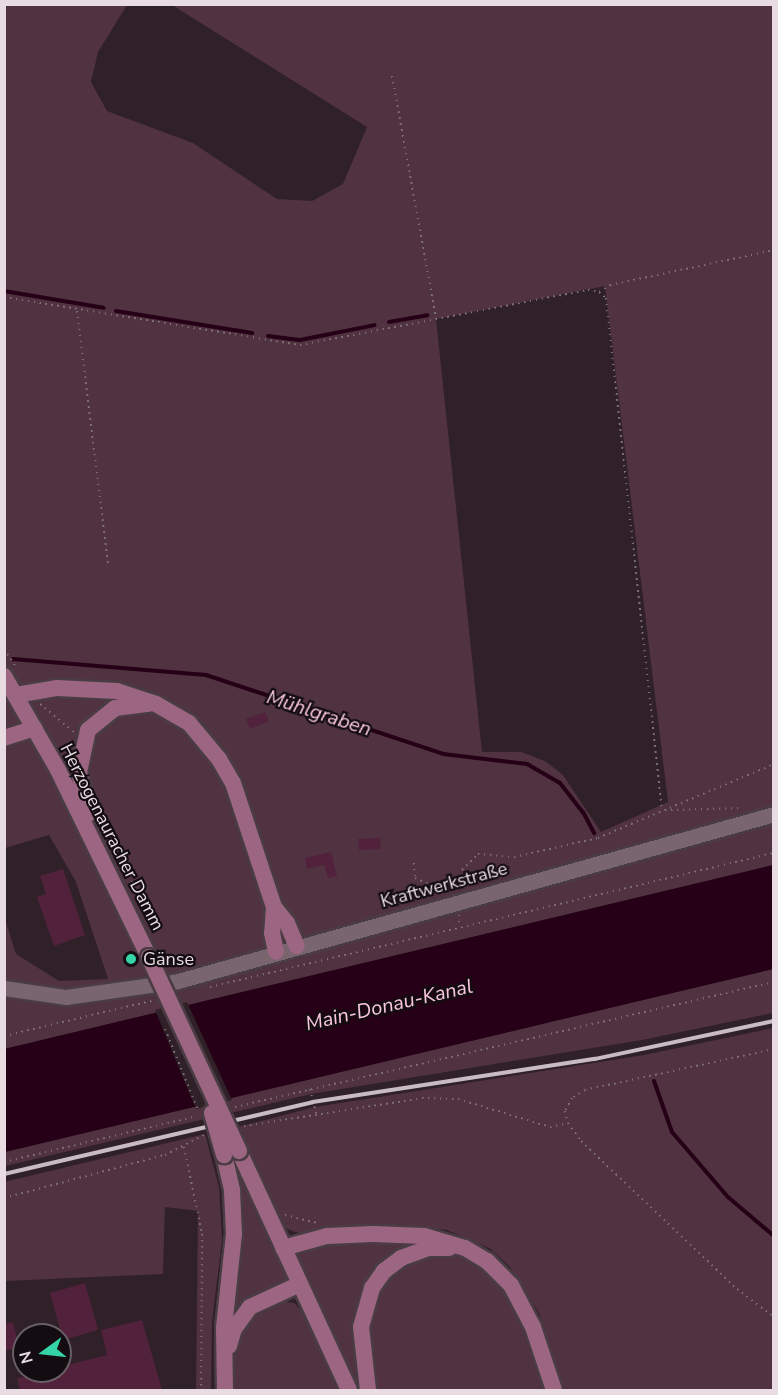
<!DOCTYPE html>
<html>
<head>
<meta charset="utf-8">
<style>
  body { margin:0 }
  #map { position:relative; width:778px; height:1395px; overflow:hidden; background:#302028; font-family:"Nunito Sans",sans-serif }
  div>[style] { position:absolute }
  .green>* { inset:0; background:#503241 }
  .water>* { inset:0; background:#260016 }
  .pier>* { inset:0; background:#302028 }
  .stream>* { height:4px; margin:-2px; padding:0 2px; transform-origin:2px; border-radius:2px; background:#260016 }
  .building>* { inset:0; background:#52223c }
  .path>* { height:2px; margin-top:-1px; transform-origin:0; background:repeating-linear-gradient(90deg,#7d6f76 0 1.5px,transparent 0 6px) }
  .roads { filter:drop-shadow(2px 0 #4a3c43) drop-shadow(-2px 0 #4a3c43) drop-shadow(0 2px #4a3c43) drop-shadow(0 -2px #4a3c43) }
  .tertiary>* { height:15px; margin:-7.5px; padding:0 7.5px; transform-origin:7.5px; border-radius:7.5px; background:#79656e }
  .secondary>* { height:16px; margin:-8px; padding:0 8px; transform-origin:8px; border-radius:8px; background:#9c6682 }
  .rail>* { height:4px; margin:-2px; padding:0 2px; transform-origin:2px; border-radius:2px; background:#c8bbc1 }
  .path-bridge>* { height:2px; margin-top:-1px; transform-origin:0; background:repeating-linear-gradient(90deg,#7d6f76 0 1.5px,transparent 0 6px) }
  .bridges { filter:drop-shadow(2px 0 #4a3c43) drop-shadow(-2px 0 #4a3c43) drop-shadow(0 2px #4a3c43) drop-shadow(0 -2px #4a3c43) }
  .secondary-bridge>* { height:16px; margin:-8px; padding:0 8px; transform-origin:8px; border-radius:8px; background:#9c6682 }
  .dots>* { width:16px; height:16px; translate:-50% -50%; box-sizing:border-box; border:3px solid #130c10; border-radius:50% }
  span { translate:-50% -50%; white-space:nowrap; text-align:center; line-height:1.15; -webkit-text-stroke:4.5px #130c10; paint-order:stroke }
  .street-label { font-size:18px; color:#e8dce2 }
  .poi-label { font-size:18px; color:#e8dce2 }
  .left { translate:0 -50%; text-align:left }
  .water-label { font-size:20px; color:#f9c6de; font-style:italic }
  .frame { position:absolute; inset:0; border:6px solid #e8dce2; pointer-events:none }
  .north { position:absolute; left:12px; top:1323px; width:60px; height:60px; box-sizing:border-box; background:#130c10; border:2px solid #685f64; border-radius:50%; rotate:255deg; font-size:16px; font-weight:700; line-height:24px; text-align:center; color:#e8dce2 }
  .north::after { content:''; display:block; margin:auto; width:21px; height:27px; background:#35d4a7; clip-path:polygon(50% 0,100% 100%,50% 72%,0 100%) }
</style>
</head>
<body>
<div id="map">
  <div class="green">
    <div style="clip-path:polygon(evenodd,5px 5px,127px 5px,98px 52px,91px 82px,107px 111px,193px 143px,277px 199px,312px 201px,343px 184px,367px 127px,172px 5px,773px 5px,773px 865px,5px 1049px,5px 919px,16px 954px,59px 981px,108px 979px,76px 882px,49px 835px,5px 848px,5px 5px,605px 286px,668px 802px,601px 832px,563px 775px,545px 761px,521px 752px,482px 752px,436px 319px,605px 286px)"></div>
    <div style="clip-path:polygon(773px 969px,773px 1013px,642px 1040px,311px 1094px,5px 1166px,4px 1152px)"></div>
    <div style="clip-path:polygon(773px 1028px,773px 1390px,564px 1390px,539px 1313px,510px 1267px,491px 1249px,447px 1230px,396px 1225px,307px 1235px,292px 1231px,286px 1228px,226px 1130px,315px 1107px,644px 1055px)"></div>
    <div style="clip-path:polygon(205px 1134px,219px 1187px,222px 1240px,212px 1322px,211px 1390px,196px 1390px,198px 1211px,165px 1207px,163px 1274px,5px 1281px,4px 1182px)"></div>
    <div style="clip-path:polygon(233px 1168px,237px 1169px,289px 1282px,232px 1322px)"></div>
    <div style="clip-path:polygon(331px 1241px,428px 1242px,367px 1286px,364px 1390px,358px 1390px,295px 1255px)"></div>
    <div style="clip-path:polygon(431px 1253px,456px 1254px,483px 1265px,504px 1287px,526px 1328px,543px 1390px,375px 1390px,367px 1320px,387px 1275px,404px 1261px)"></div>
    <div style="clip-path:polygon(279px 1301px,294px 1303px,302px 1311px,338px 1390px,232px 1390px,236px 1338px,248px 1318px)"></div>
  </div>
  <div class="water">
    <div style="clip-path:polygon(773px 865px,773px 969px,5px 1152px,4px 1049px)"></div>
  </div>
  <div class="pier">
    <div style="clip-path:polygon(187px 1002px,232px 1100px,196px 1109px,155px 1010px)"></div>
  </div>
  <div class="stream">
    <div style="left:4px;top:291px;width:101px;rotate:9.6deg"></div>
    <div style="left:116px;top:311px;width:138px;rotate:9.2deg"></div>
    <div style="left:389px;top:322px;width:39px;rotate:-10deg"></div>
    <div style="left:268px;top:336px;width:32px;rotate:7deg"></div>
    <div style="left:300px;top:340px;width:76px;rotate:-11.3deg"></div>
    <div style="left:13px;top:659px;width:194px;rotate:4.7deg"></div>
    <div style="left:206px;top:675px;width:250px;rotate:18.4deg"></div>
    <div style="left:443px;top:754px;width:85px;rotate:6.8deg"></div>
    <div style="left:527px;top:764px;width:38px;rotate:30deg"></div>
    <div style="left:560px;top:783px;width:37px;rotate:52deg"></div>
    <div style="left:583px;top:812px;width:24px;rotate:62deg"></div>
    <div style="left:654px;top:1081px;width:54px;rotate:70.6deg"></div>
    <div style="left:672px;top:1132px;width:86px;rotate:49.3deg"></div>
    <div style="left:728px;top:1197px;width:60px;rotate:40.3deg"></div>
  </div>
  <div class="building">
    <div style="clip-path:polygon(265px 712px,269px 721px,250px 729px,246px 719px)"></div>
    <div style="clip-path:polygon(380px 838px,381px 849px,359px 850px,358px 839px)"></div>
    <div style="clip-path:polygon(331px 852px,337px 876px,328px 878px,324px 865px,307px 869px,305px 858px)"></div>
    <div style="clip-path:polygon(63px 869px,85px 935px,54px 946px,37px 897px,46px 894px,40px 876px)"></div>
    <div style="clip-path:polygon(85px 1283px,98px 1330px,63px 1340px,50px 1293px)"></div>
    <div style="clip-path:polygon(142px 1320px,162px 1390px,20px 1390px,17px 1378px,60px 1371px,60px 1367px,107px 1355px,101px 1330px)"></div>
    <div style="clip-path:polygon(13px 1322px,19px 1347px,4px 1351px,4px 1324px)"></div>
  </div>
  <div class="path">
    <div style="left:392px;top:76px;width:247px;rotate:79.7deg"></div>
    <div style="left:599px;top:292px;width:13px;rotate:-32deg"></div>
    <div style="left:610px;top:285px;width:168px;rotate:-12deg"></div>
    <div style="left:4px;top:297px;width:300px;rotate:9.2deg"></div>
    <div style="left:300px;top:345px;width:293px;rotate:-10.8deg"></div>
    <div style="left:588px;top:290px;width:11px;rotate:10deg"></div>
    <div style="left:599px;top:292px;width:9px;rotate:41deg"></div>
    <div style="left:606px;top:298px;width:515px;rotate:83.76deg"></div>
    <div style="left:77px;top:311px;width:256px;rotate:83deg"></div>
    <div style="left:4px;top:649px;width:22px;rotate:56deg"></div>
    <div style="left:40px;top:704px;width:45px;rotate:39.6deg"></div>
    <div style="left:665px;top:810px;width:75px;rotate:-1.5deg"></div>
    <div style="left:103px;top:815px;width:118px;rotate:66.5deg"></div>
    <div style="left:414px;top:863px;width:15px;rotate:86deg"></div>
    <div style="left:415px;top:878px;width:17px;rotate:24deg"></div>
    <div style="left:464px;top:888px;width:18px;rotate:-96deg"></div>
    <div style="left:462px;top:870px;width:23px;rotate:-45deg"></div>
    <div style="left:478px;top:854px;width:36px;rotate:5deg"></div>
    <div style="left:514px;top:857px;width:86px;rotate:-12.7deg"></div>
    <div style="left:598px;top:838px;width:191px;rotate:-22.8deg"></div>
    <div style="left:459px;top:915px;width:12px;rotate:90deg"></div>
    <div style="left:210px;top:987px;width:580px;rotate:-13.37deg"></div>
    <div style="left:4px;top:1036px;width:155px;rotate:-13.4deg"></div>
    <div style="left:774px;top:1049px;width:193px;rotate:167.8deg"></div>
    <div style="left:585px;top:1090px;width:15px;rotate:148deg"></div>
    <div style="left:572px;top:1098px;width:15px;rotate:118deg"></div>
    <div style="left:565px;top:1111px;width:12px;rotate:76deg"></div>
    <div style="left:568px;top:1123px;width:22px;rotate:54deg"></div>
    <div style="left:581px;top:1141px;width:215px;rotate:43.5deg"></div>
    <div style="left:737px;top:1289px;width:46px;rotate:37.1deg"></div>
    <div style="left:310px;top:1089px;width:25px;rotate:76deg"></div>
    <div style="left:235px;top:1107px;width:553px;rotate:-13.06deg"></div>
    <div style="left:244px;top:1126px;width:180px;rotate:-8.9deg"></div>
    <div style="left:422px;top:1098px;width:36px;rotate:2deg"></div>
    <div style="left:458px;top:1099px;width:96px;rotate:16.9deg"></div>
    <div style="left:550px;top:1127px;width:18px;rotate:-13deg"></div>
    <div style="left:184px;top:1147px;width:89px;rotate:78.3deg"></div>
    <div style="left:202px;top:1234px;width:156px;rotate:90.4deg"></div>
    <div style="left:4px;top:1162px;width:198px;rotate:-13.4deg"></div>
    <div style="left:4px;top:1198px;width:167px;rotate:-15deg"></div>
    <div style="left:165px;top:1155px;width:44px;rotate:-27.1deg"></div>
    <div style="left:285px;top:1215px;width:33px;rotate:14deg"></div>
  </div>
  <div class="roads">
    <div class="tertiary">
      <div style="left:4px;top:988px;width:63px;rotate:8.3deg"></div>
      <div style="left:66px;top:997px;width:113px;rotate:-8.1deg"></div>
      <div style="left:178px;top:981px;width:619px;rotate:-15.65deg"></div>
    </div>
    <div class="secondary">
      <div style="left:4px;top:676px;width:108px;rotate:60.1deg"></div>
      <div style="left:58px;top:770px;width:208px;rotate:64.1deg"></div>
      <div style="left:16px;top:695px;width:42px;rotate:-9.7deg"></div>
      <div style="left:57px;top:688px;width:60px;rotate:2.9deg"></div>
      <div style="left:117px;top:691px;width:41px;rotate:18.4deg"></div>
      <div style="left:156px;top:704px;width:38px;rotate:30deg"></div>
      <div style="left:189px;top:723px;width:47px;rotate:50.2deg"></div>
      <div style="left:219px;top:759px;width:28px;rotate:60deg"></div>
      <div style="left:233px;top:783px;width:131px;rotate:71.7deg"></div>
      <div style="left:274px;top:907px;width:21px;rotate:51deg"></div>
      <div style="left:287px;top:923px;width:25px;rotate:67deg"></div>
      <div style="left:4px;top:738px;width:32px;rotate:-18deg"></div>
      <div style="left:88px;top:814px;width:43px;rotate:-102.1deg"></div>
      <div style="left:79px;top:772px;width:43px;rotate:-77.9deg"></div>
      <div style="left:88px;top:730px;width:35px;rotate:-39deg"></div>
      <div style="left:115px;top:708px;width:34px;rotate:-7deg"></div>
      <div style="left:274px;top:907px;width:26px;rotate:94deg"></div>
      <div style="left:272px;top:933px;width:19px;rotate:78deg"></div>
      <div style="left:239px;top:1151px;width:263px;rotate:65.3deg"></div>
      <div style="left:224px;top:1155px;width:37px;rotate:77deg"></div>
      <div style="left:232px;top:1191px;width:43px;rotate:87.3deg"></div>
      <div style="left:234px;top:1234px;width:95px;rotate:96.1deg"></div>
      <div style="left:224px;top:1328px;width:62px;rotate:89.1deg"></div>
      <div style="left:283px;top:1248px;width:46px;rotate:-15.3deg"></div>
      <div style="left:327px;top:1236px;width:46px;rotate:-2.5deg"></div>
      <div style="left:373px;top:1234px;width:51px;rotate:2.2deg"></div>
      <div style="left:424px;top:1236px;width:43px;rotate:16.3deg"></div>
      <div style="left:465px;top:1248px;width:26px;rotate:31deg"></div>
      <div style="left:487px;top:1261px;width:34px;rotate:45deg"></div>
      <div style="left:511px;top:1285px;width:47px;rotate:62.4deg"></div>
      <div style="left:533px;top:1327px;width:66px;rotate:71.6deg"></div>
      <div style="left:229px;top:1346px;width:18px;rotate:-74deg"></div>
      <div style="left:234px;top:1329px;width:27px;rotate:-54deg"></div>
      <div style="left:250px;top:1307px;width:55px;rotate:-24.7deg"></div>
      <div style="left:368px;top:1390px;width:63px;rotate:-96.3deg"></div>
      <div style="left:361px;top:1327px;width:41px;rotate:-74.2deg"></div>
      <div style="left:372px;top:1288px;width:21px;rotate:-55deg"></div>
      <div style="left:384px;top:1271px;width:21px;rotate:-37deg"></div>
      <div style="left:401px;top:1258px;width:30px;rotate:-20deg"></div>
      <div style="left:429px;top:1248px;width:20px"></div>
    </div>
  </div>
  <div class="rail">
    <div style="left:4px;top:1174px;width:317px;rotate:-13.1deg"></div>
    <div style="left:313px;top:1102px;width:285px;rotate:-8.7deg"></div>
    <div style="left:595px;top:1059px;width:183px;rotate:-12deg"></div>
  </div>
  <div class="path-bridge">
    <div style="left:165px;top:1029px;width:87px;rotate:67.8deg"></div>
  </div>
  <div class="bridges">
    <div class="secondary-bridge">
      <div style="left:149px;top:957px;width:214px;rotate:65.1deg"></div>
      <div style="left:212px;top:1113px;width:44px;rotate:74.1deg"></div>
    </div>
  </div>
  <div class="dots">
    <div style="left:131px;top:959px;background:#35d4a7"></div>
  </div>
  <div class="street-label">
    <span style="left:112px;top:837px;rotate:63deg">Herzogenauracher Damm</span>
    <span style="left:444px;top:885px;rotate:-15deg">Kraftwerkstraße</span>
  </div>
  <div class="poi-label">
    <span class="left" style="left:143px;top:959px">Gänse</span>
  </div>
  <div class="water-label">
    <span style="left:319px;top:713px;rotate:18deg">Mühlgraben</span>
    <span style="left:389px;top:1005px;rotate:-13deg">Main-Donau-Kanal</span>
  </div>
  <div class="frame"></div>
  <div class="north">N</div>
</div>
</body>
</html>
